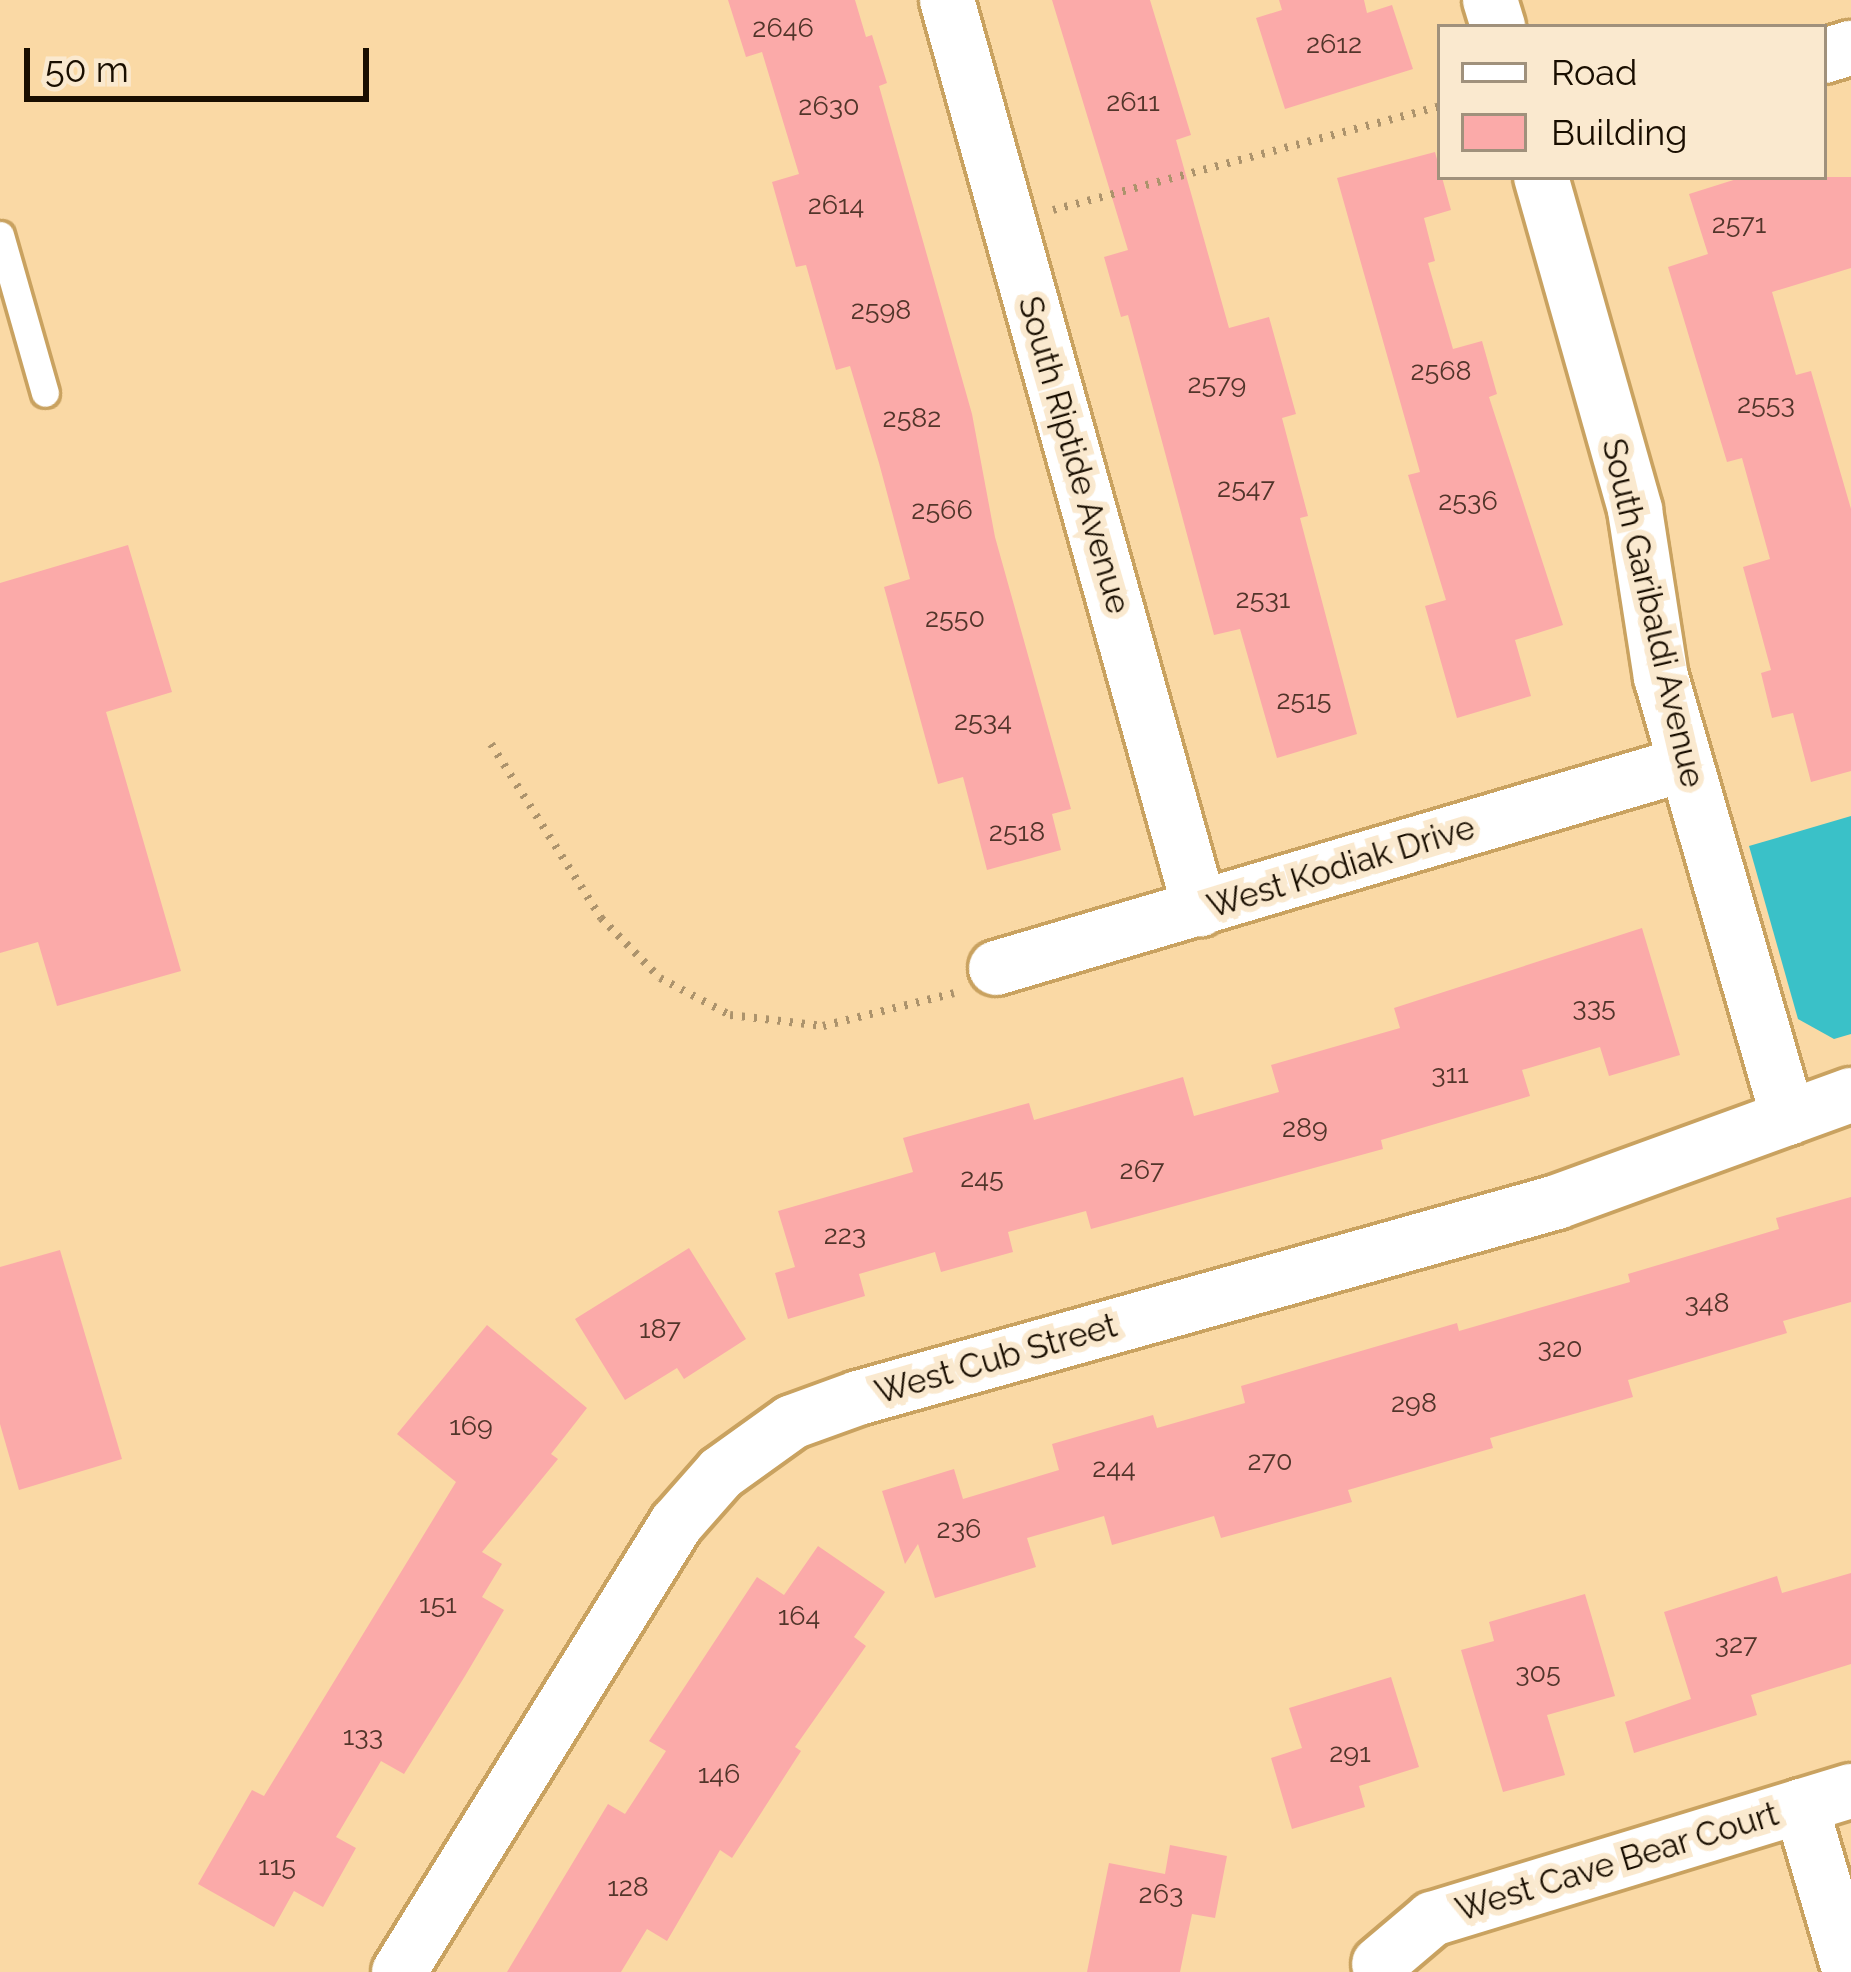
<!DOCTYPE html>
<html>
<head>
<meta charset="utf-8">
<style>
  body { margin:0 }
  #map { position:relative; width:1851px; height:1972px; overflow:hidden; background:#fad9a5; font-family:Raleway,sans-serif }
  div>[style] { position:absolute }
  .water>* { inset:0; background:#3ac1c8 }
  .building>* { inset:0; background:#fbaaa9 }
  .path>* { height:8px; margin-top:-4px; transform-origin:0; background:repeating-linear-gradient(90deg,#ac936c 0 3px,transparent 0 12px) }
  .roads { filter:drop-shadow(3px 0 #c9a260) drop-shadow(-3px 0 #c9a260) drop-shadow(0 3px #c9a260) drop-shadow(0 -3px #c9a260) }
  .service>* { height:27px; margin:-13.5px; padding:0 13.5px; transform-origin:13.5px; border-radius:13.5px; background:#fff }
  .minor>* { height:54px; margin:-27px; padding:0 27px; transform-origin:27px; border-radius:27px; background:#fff }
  span { translate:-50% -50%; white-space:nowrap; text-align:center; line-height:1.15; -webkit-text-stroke:12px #fae9cf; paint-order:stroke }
  .number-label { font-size:27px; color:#52352a }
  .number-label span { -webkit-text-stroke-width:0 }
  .street-label { font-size:33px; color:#190e00 }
  .legend { position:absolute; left:1437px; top:24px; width:390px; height:156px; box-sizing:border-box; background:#fae9cf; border:3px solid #a0917c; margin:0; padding:15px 21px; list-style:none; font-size:36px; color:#190e00 }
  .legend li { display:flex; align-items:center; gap:24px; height:60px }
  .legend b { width:60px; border:3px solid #a0917c }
  .scale { position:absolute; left:24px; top:48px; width:345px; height:54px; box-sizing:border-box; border:6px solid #190e00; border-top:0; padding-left:15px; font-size:36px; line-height:42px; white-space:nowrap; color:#190e00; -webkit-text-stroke:9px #fae9cf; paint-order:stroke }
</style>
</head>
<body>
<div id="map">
  <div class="water">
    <div style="clip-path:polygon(1851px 816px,1851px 1034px,1834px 1039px,1798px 1019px,1749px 846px)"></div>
  </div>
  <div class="building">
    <div style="clip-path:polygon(728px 0,855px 0,866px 37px,872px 35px,887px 83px,879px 86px,972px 414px,995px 537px,1071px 809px,1052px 814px,1061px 850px,987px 870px,963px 777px,938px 784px,884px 587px,910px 579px,879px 463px,850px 366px,836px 370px,806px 265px,796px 267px,772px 182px,799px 174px,762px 52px,746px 57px)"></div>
    <div style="clip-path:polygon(1052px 0,1150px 0,1191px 135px,1176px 140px,1229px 328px,1269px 317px,1296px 414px,1282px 418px,1308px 516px,1300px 518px,1357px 734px,1277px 758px,1240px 629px,1214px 635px,1128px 315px,1121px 317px,1104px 257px,1128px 250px)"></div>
    <div style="clip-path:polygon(1279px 0,1364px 0,1367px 13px,1392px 5px,1413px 69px,1285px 109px,1256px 18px,1282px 10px)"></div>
    <div style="clip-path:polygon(1435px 152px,1451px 210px,1424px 218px,1435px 261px,1428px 263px,1453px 349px,1482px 341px,1497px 394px,1489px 397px,1563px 625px,1515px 640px,1531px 696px,1457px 718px,1425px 606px,1446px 600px,1408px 475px,1420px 472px,1337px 178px)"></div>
    <div style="clip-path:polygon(1743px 177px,1851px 177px,1851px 268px,1772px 292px,1796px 375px,1811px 371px,1851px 509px,1851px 771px,1811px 782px,1793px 713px,1772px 718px,1761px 673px,1771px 670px,1743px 567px,1770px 559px,1742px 458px,1727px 462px,1668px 267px,1708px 254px,1689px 194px)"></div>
    <div style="clip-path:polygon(128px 545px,172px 692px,106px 712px,181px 971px,57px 1006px,38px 942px,0 953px,0 583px)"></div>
    <div style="clip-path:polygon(1642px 928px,1680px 1055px,1609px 1076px,1600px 1047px,1522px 1070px,1530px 1096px,1381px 1140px,1383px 1149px,1091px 1229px,1086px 1211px,1008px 1232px,1013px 1252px,941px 1272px,935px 1252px,859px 1274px,865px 1296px,788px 1319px,775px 1273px,795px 1267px,778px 1211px,913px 1172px,903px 1138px,1029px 1103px,1034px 1120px,1183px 1077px,1194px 1116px,1279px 1092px,1271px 1065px,1400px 1028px,1394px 1008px)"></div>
    <div style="clip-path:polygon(1851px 1197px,1851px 1302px,1783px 1321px,1787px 1333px,1628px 1380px,1633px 1397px,1490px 1438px,1493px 1448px,1348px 1490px,1352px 1502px,1221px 1538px,1214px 1516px,1112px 1545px,1104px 1516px,1027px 1538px,1036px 1567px,935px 1598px,918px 1544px,905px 1564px,882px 1491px,954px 1469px,963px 1499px,1059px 1470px,1052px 1444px,1153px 1415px,1157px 1428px,1245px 1403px,1241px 1386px,1457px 1323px,1459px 1331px,1630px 1282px,1628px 1274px,1779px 1229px,1776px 1218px)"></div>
    <div style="clip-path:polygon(689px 1248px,746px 1339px,684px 1379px,677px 1368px,625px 1400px,575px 1319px)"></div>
    <div style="clip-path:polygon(60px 1250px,122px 1459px,19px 1490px,0 1424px,0 1267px)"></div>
    <div style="clip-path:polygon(487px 1325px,587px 1408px,551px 1454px,558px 1459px,482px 1552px,502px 1564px,482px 1597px,504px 1610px,465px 1676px,404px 1774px,381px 1761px,336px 1837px,356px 1848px,323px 1907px,294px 1891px,274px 1927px,198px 1884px,252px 1790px,264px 1796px,456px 1482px,397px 1434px)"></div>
    <div style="clip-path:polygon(818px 1546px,885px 1592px,854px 1637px,866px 1646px,795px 1747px,801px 1751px,732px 1858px,720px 1850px,667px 1941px,647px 1929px,621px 1972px,507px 1972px,608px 1804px,625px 1814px,666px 1751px,649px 1741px,757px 1577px,784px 1595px)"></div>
    <div style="clip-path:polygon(1851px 1573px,1851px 1664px,1751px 1695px,1757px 1715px,1634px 1753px,1625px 1722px,1691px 1699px,1664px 1612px,1777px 1576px,1782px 1593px)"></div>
    <div style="clip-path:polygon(1585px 1594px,1615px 1696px,1547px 1715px,1565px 1775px,1503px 1792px,1461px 1650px,1494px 1641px,1489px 1622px)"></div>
    <div style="clip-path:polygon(1391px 1677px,1419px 1767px,1359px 1786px,1365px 1807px,1292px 1829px,1271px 1758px,1302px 1748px,1289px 1708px)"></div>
    <div style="clip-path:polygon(1170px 1845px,1227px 1856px,1215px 1918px,1192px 1914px,1180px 1972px,1087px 1972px,1109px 1863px,1165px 1874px)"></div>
  </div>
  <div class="path">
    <div style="left:1053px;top:210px;width:401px;rotate:-15deg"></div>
    <div style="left:491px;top:744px;width:206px;rotate:57.7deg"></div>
    <div style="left:601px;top:918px;width:84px;rotate:45.5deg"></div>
    <div style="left:660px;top:978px;width:79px;rotate:27.9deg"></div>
    <div style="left:730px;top:1015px;width:94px;rotate:6.7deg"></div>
    <div style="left:823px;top:1026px;width:135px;rotate:-14.1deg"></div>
  </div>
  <div class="roads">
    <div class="service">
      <div style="left:0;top:235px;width:164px;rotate:74.1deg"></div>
    </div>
    <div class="minor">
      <div style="left:947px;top:0;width:944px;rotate:74.45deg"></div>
      <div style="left:1490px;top:0;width:28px;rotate:73deg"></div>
      <div style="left:1824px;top:56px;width:28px;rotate:-17deg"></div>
      <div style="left:1541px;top:177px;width:346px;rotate:74.2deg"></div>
      <div style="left:1635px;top:510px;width:169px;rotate:81.2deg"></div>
      <div style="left:1661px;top:677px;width:459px;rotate:73.9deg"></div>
      <div style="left:996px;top:968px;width:719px;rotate:-16.49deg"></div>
      <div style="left:1801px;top:1806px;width:173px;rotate:73.6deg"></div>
      <div style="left:1379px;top:1964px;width:70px;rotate:-40.3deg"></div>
      <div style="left:1432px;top:1919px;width:438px;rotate:-17deg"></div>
      <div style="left:399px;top:1972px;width:527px;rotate:-58.27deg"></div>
      <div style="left:676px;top:1524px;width:68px;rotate:-48.6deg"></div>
      <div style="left:721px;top:1473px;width:87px;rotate:-35.7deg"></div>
      <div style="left:792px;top:1422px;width:70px;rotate:-20deg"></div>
      <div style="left:858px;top:1398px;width:726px;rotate:-15.66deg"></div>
      <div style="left:1557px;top:1202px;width:313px;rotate:-20deg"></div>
    </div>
  </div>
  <div class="number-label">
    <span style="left:783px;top:28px">2646</span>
    <span style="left:1334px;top:44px">2612</span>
    <span style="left:1133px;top:102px">2611</span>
    <span style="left:829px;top:106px">2630</span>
    <span style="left:836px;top:205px">2614</span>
    <span style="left:1739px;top:224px">2571</span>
    <span style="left:881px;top:310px">2598</span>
    <span style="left:1441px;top:371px">2568</span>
    <span style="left:1217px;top:384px">2579</span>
    <span style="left:1766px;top:404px">2553</span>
    <span style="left:912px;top:418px">2582</span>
    <span style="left:1246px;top:488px">2547</span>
    <span style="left:1468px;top:501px">2536</span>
    <span style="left:942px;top:510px">2566</span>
    <span style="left:1263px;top:599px">2531</span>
    <span style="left:955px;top:618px">2550</span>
    <span style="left:1304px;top:700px">2515</span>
    <span style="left:983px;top:721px">2534</span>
    <span style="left:1017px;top:832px">2518</span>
    <span style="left:1594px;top:1007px">335</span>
    <span style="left:1450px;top:1074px">311</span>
    <span style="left:1305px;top:1128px">289</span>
    <span style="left:1142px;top:1170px">267</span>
    <span style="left:982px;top:1178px">245</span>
    <span style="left:845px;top:1235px">223</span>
    <span style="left:1707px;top:1303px">348</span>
    <span style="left:660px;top:1329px">187</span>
    <span style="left:1560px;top:1348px">320</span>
    <span style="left:1414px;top:1403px">298</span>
    <span style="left:471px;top:1426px">169</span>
    <span style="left:1270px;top:1461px">270</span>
    <span style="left:1114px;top:1468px">244</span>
    <span style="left:959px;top:1529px">236</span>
    <span style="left:438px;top:1604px">151</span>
    <span style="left:799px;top:1616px">164</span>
    <span style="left:1736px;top:1644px">327</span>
    <span style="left:1538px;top:1673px">305</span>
    <span style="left:363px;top:1736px">133</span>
    <span style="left:1350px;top:1753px">291</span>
    <span style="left:719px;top:1774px">146</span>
    <span style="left:277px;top:1866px">115</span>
    <span style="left:628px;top:1887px">128</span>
    <span style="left:1161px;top:1894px">263</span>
  </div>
  <div class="street-label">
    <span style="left:1074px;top:455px;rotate:74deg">South Riptide Avenue</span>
    <span style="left:1653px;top:613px;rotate:77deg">South Garibaldi Avenue</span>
    <span style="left:1341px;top:867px;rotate:-17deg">West Kodiak Drive</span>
    <span style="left:996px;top:1359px;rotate:-16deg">West Cub Street</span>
    <span style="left:1617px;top:1862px;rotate:-17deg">West Cave Bear Court</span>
  </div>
  <ul class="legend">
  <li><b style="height:15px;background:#fff"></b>Road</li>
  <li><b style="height:33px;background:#fbaaa9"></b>Building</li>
  </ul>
  <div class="scale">50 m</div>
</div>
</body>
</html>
